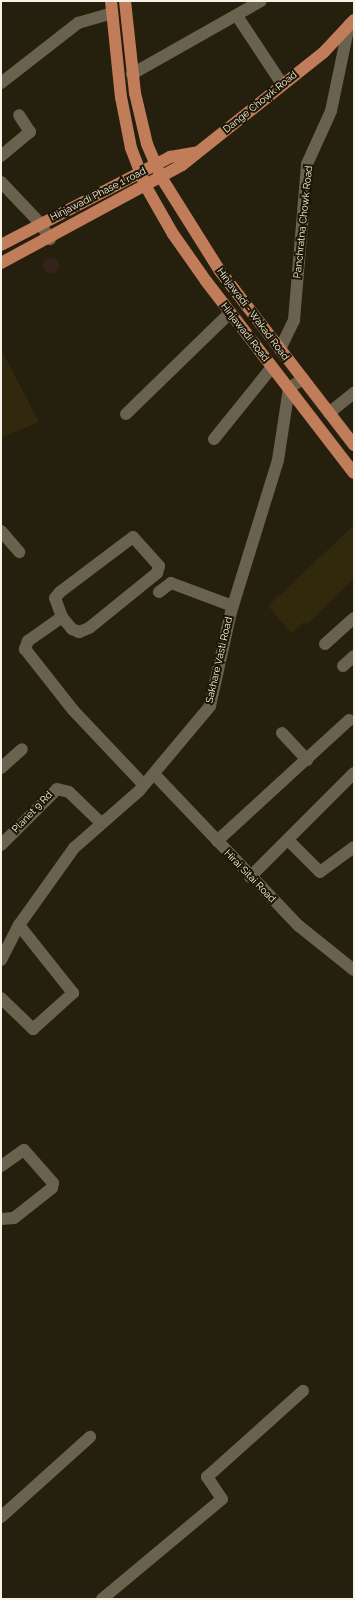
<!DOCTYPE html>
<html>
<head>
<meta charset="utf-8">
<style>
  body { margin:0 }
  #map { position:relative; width:355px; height:1600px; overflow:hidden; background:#251f0d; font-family:Raleway,sans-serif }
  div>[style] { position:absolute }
  .built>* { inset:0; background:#31280e }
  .medical>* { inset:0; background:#34221b }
  .round { border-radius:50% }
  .minor>* { height:12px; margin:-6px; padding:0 6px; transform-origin:6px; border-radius:6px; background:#69624e }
  .major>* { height:12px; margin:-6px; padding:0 6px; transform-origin:6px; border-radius:6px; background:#c17c5a }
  span { translate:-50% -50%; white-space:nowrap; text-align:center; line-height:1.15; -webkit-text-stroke:4px #1c1604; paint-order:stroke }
  .street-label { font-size:10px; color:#f6f2e7 }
  .frame { position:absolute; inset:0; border:2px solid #f6f2e7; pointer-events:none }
</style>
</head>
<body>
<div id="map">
  <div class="built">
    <div style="clip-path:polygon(1px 349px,39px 422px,1px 438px)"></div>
    <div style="clip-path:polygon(354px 525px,354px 579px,306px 625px,304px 622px,291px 633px,268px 606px)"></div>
  </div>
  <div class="medical">
    <div class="round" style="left:43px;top:258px;width:16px;height:16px"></div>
  </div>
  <div class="minor">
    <div style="left:237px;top:16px;width:82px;rotate:56.5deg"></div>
    <div style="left:132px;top:74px;width:148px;rotate:-29.5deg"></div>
    <div style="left:1px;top:83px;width:98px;rotate:-37.9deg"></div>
    <div style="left:78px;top:23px;width:35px;rotate:-16deg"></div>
    <div style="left:1px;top:156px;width:38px;rotate:-40deg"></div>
    <div style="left:30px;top:132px;width:20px;rotate:-123deg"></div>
    <div style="left:1px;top:182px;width:57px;rotate:46.4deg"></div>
    <div style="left:40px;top:223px;width:19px;rotate:58deg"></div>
    <div style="left:280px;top:349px;width:32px;rotate:-64deg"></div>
    <div style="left:294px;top:320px;width:157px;rotate:-85.2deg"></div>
    <div style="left:307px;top:164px;width:58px;rotate:-65.6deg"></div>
    <div style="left:331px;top:111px;width:88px;rotate:-78.2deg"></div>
    <div style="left:329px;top:413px;width:32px;rotate:-39deg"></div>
    <div style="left:126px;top:414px;width:145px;rotate:-44.2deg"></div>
    <div style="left:214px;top:439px;width:92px;rotate:-51.1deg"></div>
    <div style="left:1px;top:531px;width:28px;rotate:49deg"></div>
    <div style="left:159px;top:592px;width:15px;rotate:-37deg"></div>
    <div style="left:171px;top:583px;width:66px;rotate:20.4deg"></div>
    <div style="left:62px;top:617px;width:20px;rotate:-110deg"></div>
    <div style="left:55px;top:598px;width:8px;rotate:-50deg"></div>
    <div style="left:60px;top:592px;width:91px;rotate:-37deg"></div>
    <div style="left:133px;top:537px;width:39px;rotate:48deg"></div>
    <div style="left:159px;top:566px;width:7px;rotate:106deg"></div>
    <div style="left:157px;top:573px;width:87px;rotate:141deg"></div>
    <div style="left:89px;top:628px;width:11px;rotate:158deg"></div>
    <div style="left:79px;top:632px;width:8px;rotate:-157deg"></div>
    <div style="left:72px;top:629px;width:16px;rotate:-130deg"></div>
    <div style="left:62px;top:617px;width:42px;rotate:144.8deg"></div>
    <div style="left:28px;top:641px;width:9px;rotate:111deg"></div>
    <div style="left:25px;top:649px;width:78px;rotate:51.8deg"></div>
    <div style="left:73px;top:710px;width:103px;rotate:46.6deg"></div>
    <div style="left:325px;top:644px;width:39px;rotate:-42deg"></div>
    <div style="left:343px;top:666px;width:15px;rotate:-42deg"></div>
    <div style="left:282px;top:733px;width:37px;rotate:47deg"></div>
    <div style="left:1px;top:768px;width:28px;rotate:-42deg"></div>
    <div style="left:154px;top:774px;width:210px;rotate:46.4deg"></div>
    <div style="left:299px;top:926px;width:70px;rotate:38.7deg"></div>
    <div style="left:288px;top:840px;width:45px;rotate:45deg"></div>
    <div style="left:320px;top:872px;width:42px;rotate:-36.3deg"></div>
    <div style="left:217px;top:841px;width:179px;rotate:-42.5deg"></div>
    <div style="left:1px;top:845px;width:79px;rotate:-45deg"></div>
    <div style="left:57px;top:789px;width:12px;rotate:14deg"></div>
    <div style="left:69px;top:792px;width:45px;rotate:44.1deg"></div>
    <div style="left:250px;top:877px;width:147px;rotate:-45deg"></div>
    <div style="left:1px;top:960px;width:39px;rotate:-63deg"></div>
    <div style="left:19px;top:925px;width:95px;rotate:-54.5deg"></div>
    <div style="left:74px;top:848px;width:86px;rotate:-41.2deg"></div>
    <div style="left:139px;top:791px;width:111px;rotate:-50.1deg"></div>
    <div style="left:210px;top:706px;width:96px;rotate:-77.4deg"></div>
    <div style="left:231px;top:612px;width:159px;rotate:-72.8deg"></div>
    <div style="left:278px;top:460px;width:73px;rotate:-81.3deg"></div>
    <div style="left:289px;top:388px;width:17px;rotate:-33deg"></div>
    <div style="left:1px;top:998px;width:45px;rotate:44.1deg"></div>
    <div style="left:33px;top:1029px;width:54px;rotate:-42deg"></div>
    <div style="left:73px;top:993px;width:87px;rotate:-128.5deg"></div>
    <div style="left:1px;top:1166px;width:28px;rotate:-35deg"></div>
    <div style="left:24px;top:1150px;width:44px;rotate:48.7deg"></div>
    <div style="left:53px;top:1183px;width:5px;rotate:101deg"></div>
    <div style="left:52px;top:1188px;width:48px;rotate:141.7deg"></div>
    <div style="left:14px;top:1218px;width:13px;rotate:176deg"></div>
    <div style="left:1px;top:1517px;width:120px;rotate:-42deg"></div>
    <div style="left:102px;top:1599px;width:156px;rotate:-39.8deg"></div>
    <div style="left:222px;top:1499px;width:27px;rotate:-124deg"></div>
    <div style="left:207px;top:1477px;width:129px;rotate:-41.9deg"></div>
  </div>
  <div class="major">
    <div style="left:111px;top:1px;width:97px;rotate:84.1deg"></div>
    <div style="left:121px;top:97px;width:52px;rotate:78.9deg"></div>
    <div style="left:131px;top:148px;width:40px;rotate:69deg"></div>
    <div style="left:145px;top:185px;width:56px;rotate:60.3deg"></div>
    <div style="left:173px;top:234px;width:57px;rotate:54.9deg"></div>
    <div style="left:206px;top:281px;width:242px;rotate:52.4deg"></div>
    <div style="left:125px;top:1px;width:93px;rotate:83.8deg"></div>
    <div style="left:135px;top:93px;width:52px;rotate:76.8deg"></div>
    <div style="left:147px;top:144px;width:36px;rotate:67deg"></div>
    <div style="left:161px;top:177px;width:111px;rotate:57.9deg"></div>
    <div style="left:220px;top:271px;width:220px;rotate:52.4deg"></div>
    <div style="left:1px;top:245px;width:191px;rotate:-27.5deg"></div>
    <div style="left:170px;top:157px;width:27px;rotate:-10deg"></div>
    <div style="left:1px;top:263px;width:206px;rotate:-28.4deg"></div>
    <div style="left:182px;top:165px;width:181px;rotate:-38.5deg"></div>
    <div style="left:324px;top:52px;width:44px;rotate:-46.8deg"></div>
  </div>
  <div class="street-label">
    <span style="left:260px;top:102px;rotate:-39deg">Dange Chowk Road</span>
    <span style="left:98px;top:194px;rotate:-27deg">Hinjawadi Phase 1 road</span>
    <span style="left:303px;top:222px;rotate:-84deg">Panchratna Chowk Road</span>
    <span style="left:253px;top:314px;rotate:53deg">Hinjawadi - Wakad Road</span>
    <span style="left:245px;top:332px;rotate:52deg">Hinjawadi Road</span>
    <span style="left:219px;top:660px;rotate:-77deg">Sakhare Vasti Road</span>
    <span style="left:32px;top:812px;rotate:-46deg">Planet 9 Rd</span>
    <span style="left:250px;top:876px;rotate:46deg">Hirai Sitai Road</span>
  </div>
  <div class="frame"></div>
</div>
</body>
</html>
